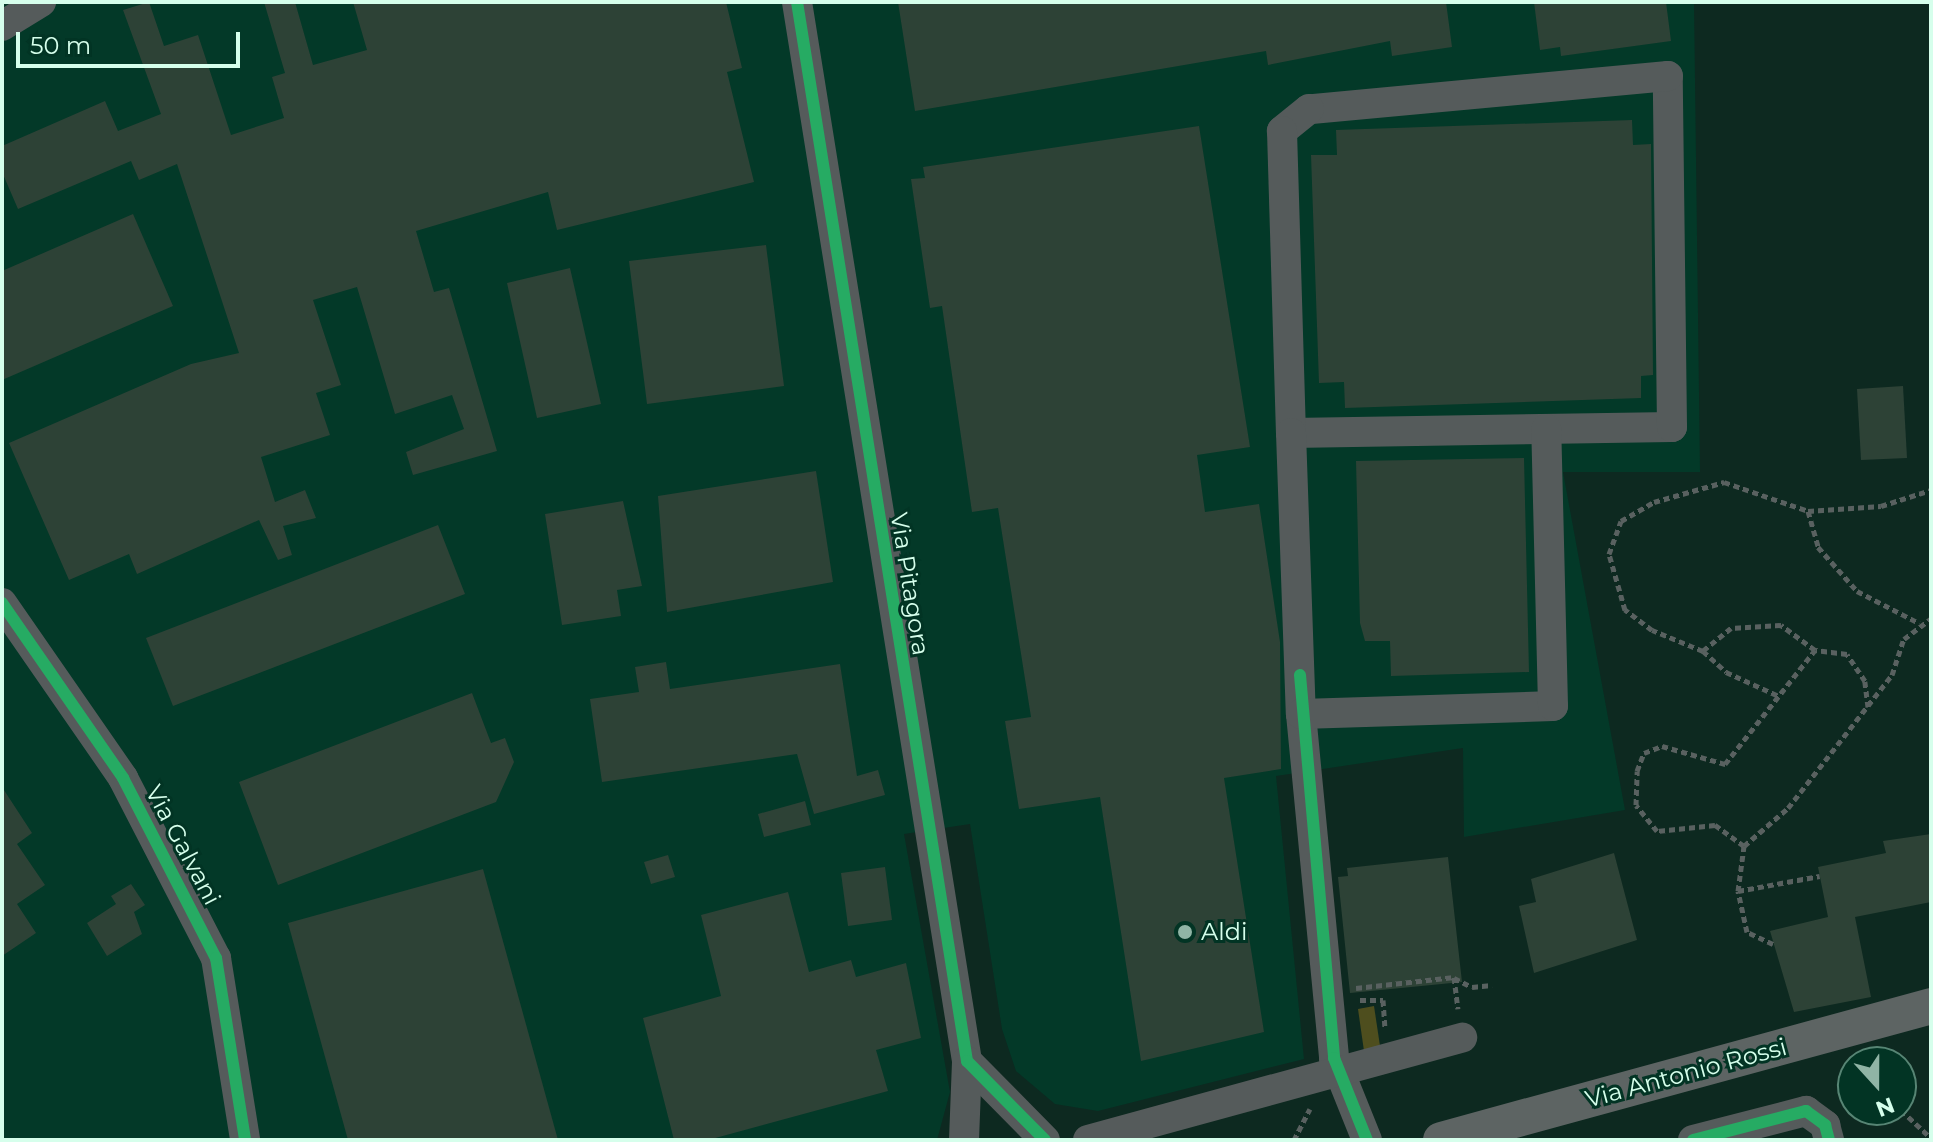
<!DOCTYPE html>
<html>
<head>
<meta charset="utf-8">
<style>
  body { margin:0 }
  #map { position:relative; width:1933px; height:1142px; overflow:hidden; background:#0d2920; font-family:Montserrat,sans-serif }
  div>[style] { position:absolute }
  .built>* { inset:0; background:#033928 }
  .green>* { inset:0; background:#4e4e1e }
  .building>* { inset:0; background:#2d4236 }
  .path>* { height:5px; margin-top:-2.5px; transform-origin:0; background:repeating-linear-gradient(90deg,#596160 0 6px,transparent 0 10px) }
  .minor>* { height:30px; margin:-15px; padding:0 15px; transform-origin:15px; border-radius:15px; background:#555b5b }
  .major>* { height:36px; margin:-18px; padding:0 18px; transform-origin:18px; border-radius:18px; background:#5d6463 }
  .cycleway>* { height:12px; margin:-6px; padding:0 6px; transform-origin:6px; border-radius:6px; background:#26ab63 }
  .dots>* { width:22px; height:22px; translate:-50% -50%; box-sizing:border-box; border:4px solid #023424; border-radius:50% }
  span { translate:-50% -50%; white-space:nowrap; text-align:center; line-height:1.15; -webkit-text-stroke:6px #023424; paint-order:stroke }
  .street-label { font-size:24px; color:#d6ffec }
  .poi-label { font-size:24px; color:#d6ffec }
  .left { translate:0 -50%; text-align:left }
  .frame { position:absolute; inset:0; border:4px solid #d6ffec; pointer-events:none }
  .north { position:absolute; left:1837px; top:1046px; width:80px; height:80px; box-sizing:border-box; background:#023424; border:2px solid #578574; border-radius:50%; rotate:159deg; font-size:22px; font-weight:700; line-height:32px; text-align:center; color:#d6ffec }
  .north::after { content:''; display:block; margin:auto; width:28px; height:36px; background:#90b4a5; clip-path:polygon(50% 0,100% 100%,50% 72%,0 100%) }
  .scale { position:absolute; left:16px; top:32px; width:224px; height:36px; box-sizing:border-box; border:4px solid #d6ffec; border-top:0; padding-left:10px; font-size:24px; line-height:28px; white-space:nowrap; color:#d6ffec; -webkit-text-stroke:6px #023424; paint-order:stroke }
</style>
</head>
<body>
<div id="map">
  <div class="built">
    <div style="clip-path:polygon(2px 2px,1694px 2px,1700px 472px,1563px 472px,1625px 810px,1464px 837px,1463px 748px,1276px 776px,1304px 1059px,1098px 1111px,1055px 1104px,1016px 1071px,1002px 1029px,970px 824px,904px 834px,950px 1092px,937px 1140px,2px 1140px)"></div>
  </div>
  <div class="green">
    <div style="clip-path:polygon(1374px 1006px,1380px 1046px,1364px 1051px,1358px 1009px)"></div>
  </div>
  <div class="building">
    <div style="clip-path:polygon(149px 2px,164px 46px,198px 35px,231px 135px,284px 118px,272px 77px,285px 73px,264px 2px,295px 2px,313px 65px,367px 50px,353px 2px,726px 2px,742px 68px,727px 72px,754px 182px,557px 230px,548px 192px,416px 231px,434px 292px,449px 288px,497px 451px,413px 475px,406px 452px,464px 429px,452px 395px,395px 414px,357px 287px,313px 300px,341px 385px,316px 393px,330px 435px,261px 457px,275px 502px,305px 490px,316px 518px,283px 526px,292px 555px,278px 560px,259px 520px,137px 574px,129px 554px,69px 580px,9px 443px,191px 364px,239px 353px,177px 164px,139px 180px,131px 161px,18px 209px,2px 172px,2px 146px,105px 101px,118px 131px,161px 114px,123px 10px)"></div>
    <div style="clip-path:polygon(898px 2px,1446px 2px,1452px 47px,1392px 56px,1390px 41px,1268px 65px,1266px 51px,915px 111px)"></div>
    <div style="clip-path:polygon(1534px 2px,1666px 2px,1671px 41px,1561px 56px,1560px 47px,1540px 50px)"></div>
    <div style="clip-path:polygon(1632px 120px,1633px 145px,1651px 144px,1653px 375px,1641px 376px,1641px 398px,1345px 408px,1344px 382px,1319px 383px,1311px 155px,1337px 155px,1336px 130px)"></div>
    <div style="clip-path:polygon(1199px 126px,1250px 447px,1197px 455px,1205px 512px,1259px 504px,1280px 642px,1281px 769px,1224px 778px,1264px 1032px,1141px 1061px,1100px 797px,1019px 809px,1005px 721px,1031px 717px,998px 508px,972px 512px,942px 306px,930px 308px,911px 179px,925px 178px,923px 167px)"></div>
    <div style="clip-path:polygon(133px 214px,173px 306px,2px 380px,2px 271px)"></div>
    <div style="clip-path:polygon(766px 245px,784px 386px,647px 404px,629px 261px)"></div>
    <div style="clip-path:polygon(570px 268px,601px 404px,537px 418px,507px 283px)"></div>
    <div style="clip-path:polygon(1903px 386px,1907px 458px,1861px 460px,1857px 389px)"></div>
    <div style="clip-path:polygon(1524px 458px,1529px 672px,1391px 676px,1390px 641px,1365px 641px,1360px 623px,1356px 461px)"></div>
    <div style="clip-path:polygon(816px 471px,833px 582px,667px 612px,658px 496px)"></div>
    <div style="clip-path:polygon(623px 501px,642px 586px,617px 590px,621px 616px,562px 625px,545px 514px)"></div>
    <div style="clip-path:polygon(438px 525px,465px 594px,173px 706px,146px 638px)"></div>
    <div style="clip-path:polygon(666px 662px,670px 689px,840px 664px,857px 776px,878px 770px,885px 795px,814px 814px,797px 754px,602px 782px,590px 699px,639px 692px,635px 667px)"></div>
    <div style="clip-path:polygon(472px 693px,491px 743px,505px 738px,514px 762px,496px 802px,278px 885px,239px 782px)"></div>
    <div style="clip-path:polygon(2px 787px,32px 833px,17px 844px,45px 885px,17px 904px,36px 933px,2px 956px)"></div>
    <div style="clip-path:polygon(805px 801px,811px 825px,764px 837px,758px 814px)"></div>
    <div style="clip-path:polygon(1931px 834px,1931px 902px,1855px 917px,1871px 997px,1794px 1012px,1770px 931px,1828px 917px,1818px 867px,1886px 853px,1883px 841px)"></div>
    <div style="clip-path:polygon(1614px 853px,1637px 940px,1534px 973px,1519px 906px,1536px 902px,1531px 879px)"></div>
    <div style="clip-path:polygon(668px 855px,675px 877px,651px 884px,644px 862px)"></div>
    <div style="clip-path:polygon(1448px 857px,1462px 982px,1350px 993px,1338px 877px,1348px 876px,1347px 868px)"></div>
    <div style="clip-path:polygon(885px 867px,892px 920px,848px 926px,841px 873px)"></div>
    <div style="clip-path:polygon(483px 869px,558px 1140px,348px 1140px,288px 923px)"></div>
    <div style="clip-path:polygon(131px 884px,145px 905px,134px 912px,142px 934px,107px 956px,87px 923px,116px 904px,111px 896px)"></div>
    <div style="clip-path:polygon(788px 892px,809px 972px,851px 960px,856px 977px,906px 963px,921px 1038px,876px 1050px,888px 1091px,708px 1140px,674px 1140px,643px 1018px,721px 996px,701px 915px)"></div>
  </div>
  <div class="path">
    <div style="left:1808px;top:511px;width:37px;rotate:74deg"></div>
    <div style="left:1818px;top:547px;width:59px;rotate:48.4deg"></div>
    <div style="left:1857px;top:591px;width:70px;rotate:27.3deg"></div>
    <div style="left:1703px;top:651px;width:31px;rotate:42deg"></div>
    <div style="left:1726px;top:672px;width:58px;rotate:24.4deg"></div>
    <div style="left:1868px;top:707px;width:26px;rotate:-97deg"></div>
    <div style="left:1865px;top:681px;width:32px;rotate:-124deg"></div>
    <div style="left:1847px;top:654px;width:32px;rotate:-173deg"></div>
    <div style="left:1815px;top:650px;width:42px;rotate:-143.7deg"></div>
    <div style="left:1781px;top:625px;width:50px;rotate:176.6deg"></div>
    <div style="left:1731px;top:628px;width:36px;rotate:141deg"></div>
    <div style="left:1703px;top:651px;width:55px;rotate:-157.6deg"></div>
    <div style="left:1652px;top:630px;width:34px;rotate:-143deg"></div>
    <div style="left:1625px;top:610px;width:58px;rotate:-105.9deg"></div>
    <div style="left:1609px;top:554px;width:35px;rotate:-70deg"></div>
    <div style="left:1621px;top:521px;width:38px;rotate:-30deg"></div>
    <div style="left:1654px;top:502px;width:73px;rotate:-15.9deg"></div>
    <div style="left:1724px;top:482px;width:89px;rotate:19deg"></div>
    <div style="left:1808px;top:511px;width:73px;rotate:-3.9deg"></div>
    <div style="left:1881px;top:506px;width:52px;rotate:-17.7deg"></div>
    <div style="left:1744px;top:846px;width:36px;rotate:-144deg"></div>
    <div style="left:1715px;top:825px;width:58px;rotate:174.1deg"></div>
    <div style="left:1657px;top:831px;width:33px;rotate:-129deg"></div>
    <div style="left:1636px;top:805px;width:34px;rotate:-88deg"></div>
    <div style="left:1637px;top:771px;width:19px;rotate:-69deg"></div>
    <div style="left:1644px;top:753px;width:19px;rotate:-21deg"></div>
    <div style="left:1662px;top:746px;width:66px;rotate:15.9deg"></div>
    <div style="left:1725px;top:764px;width:145px;rotate:-51.7deg"></div>
    <div style="left:1738px;top:891px;width:83px;rotate:-10.4deg"></div>
    <div style="left:1773px;top:944px;width:29px;rotate:-155deg"></div>
    <div style="left:1747px;top:932px;width:42px;rotate:-102.4deg"></div>
    <div style="left:1738px;top:891px;width:45px;rotate:-82.4deg"></div>
    <div style="left:1744px;top:846px;width:58px;rotate:-40.8deg"></div>
    <div style="left:1788px;top:808px;width:169px;rotate:-52deg"></div>
    <div style="left:1892px;top:675px;width:38px;rotate:-72deg"></div>
    <div style="left:1904px;top:639px;width:34px;rotate:-37deg"></div>
    <div style="left:1454px;top:978px;width:20px;rotate:27deg"></div>
    <div style="left:1472px;top:987px;width:20px;rotate:-6deg"></div>
    <div style="left:1356px;top:988px;width:99px;rotate:-6.4deg"></div>
    <div style="left:1454px;top:977px;width:32px;rotate:83deg"></div>
    <div style="left:1360px;top:1000px;width:23px"></div>
    <div style="left:1383px;top:1000px;width:28px;rotate:86deg"></div>
    <div style="left:1901px;top:1110px;width:41px;rotate:43deg"></div>
    <div style="left:1294px;top:1140px;width:35px;rotate:-63deg"></div>
  </div>
  <div class="minor">
    <div style="left:797px;top:2px;width:1073px;rotate:80.88deg"></div>
    <div style="left:967px;top:1061px;width:111px;rotate:45.4deg"></div>
    <div style="left:2px;top:26px;width:46px;rotate:-31.6deg"></div>
    <div style="left:1291px;top:433px;width:381px;rotate:-0.9deg"></div>
    <div style="left:1672px;top:427px;width:351px;rotate:-90.7deg"></div>
    <div style="left:1668px;top:76px;width:361px;rotate:174.7deg"></div>
    <div style="left:1309px;top:109px;width:35px;rotate:141deg"></div>
    <div style="left:1282px;top:131px;width:302px;rotate:88.3deg"></div>
    <div style="left:1291px;top:433px;width:281px;rotate:88deg"></div>
    <div style="left:1301px;top:714px;width:346px;rotate:84.5deg"></div>
    <div style="left:1334px;top:1058px;width:88px;rotate:68.1deg"></div>
    <div style="left:2px;top:603px;width:213px;rotate:55.3deg"></div>
    <div style="left:123px;top:778px;width:203px;rotate:62.7deg"></div>
    <div style="left:216px;top:958px;width:184px;rotate:80.9deg"></div>
    <div style="left:1301px;top:714px;width:252px;rotate:-1.8deg"></div>
    <div style="left:1553px;top:706px;width:277px;rotate:-91.4deg"></div>
    <div style="left:964px;top:1140px;width:79px;rotate:-87.8deg"></div>
    <div style="left:1088px;top:1140px;width:388px;rotate:-15.3deg"></div>
    <div style="left:1693px;top:1140px;width:117px;rotate:-14.4deg"></div>
    <div style="left:1806px;top:1111px;width:24px;rotate:36deg"></div>
    <div style="left:1825px;top:1125px;width:16px;rotate:75deg"></div>
  </div>
  <div class="major">
    <div style="left:1441px;top:1140px;width:508px;rotate:-15.29deg"></div>
  </div>
  <div class="cycleway">
    <div style="left:797px;top:2px;width:1073px;rotate:80.88deg"></div>
    <div style="left:967px;top:1061px;width:111px;rotate:45.4deg"></div>
    <div style="left:2px;top:603px;width:213px;rotate:55.3deg"></div>
    <div style="left:123px;top:778px;width:203px;rotate:62.7deg"></div>
    <div style="left:216px;top:958px;width:184px;rotate:80.9deg"></div>
    <div style="left:1300px;top:675px;width:385px;rotate:84.9deg"></div>
    <div style="left:1334px;top:1058px;width:88px;rotate:68.1deg"></div>
    <div style="left:1693px;top:1140px;width:117px;rotate:-14.4deg"></div>
    <div style="left:1806px;top:1111px;width:24px;rotate:36deg"></div>
    <div style="left:1825px;top:1125px;width:16px;rotate:75deg"></div>
  </div>
  <div class="dots">
    <div style="left:1185px;top:932px;background:#90b4a5"></div>
  </div>
  <div class="street-label">
    <span style="left:910px;top:584px;rotate:81deg">Via Pitagora</span>
    <span style="left:183px;top:845px;rotate:62deg">Via Galvani</span>
    <span style="left:1686px;top:1073px;rotate:-15deg">Via Antonio Rossi</span>
  </div>
  <div class="poi-label">
    <span class="left" style="left:1201px;top:932px">Aldi</span>
  </div>
  <div class="frame"></div>
  <div class="north">N</div>
  <div class="scale">50 m</div>
</div>
</body>
</html>
